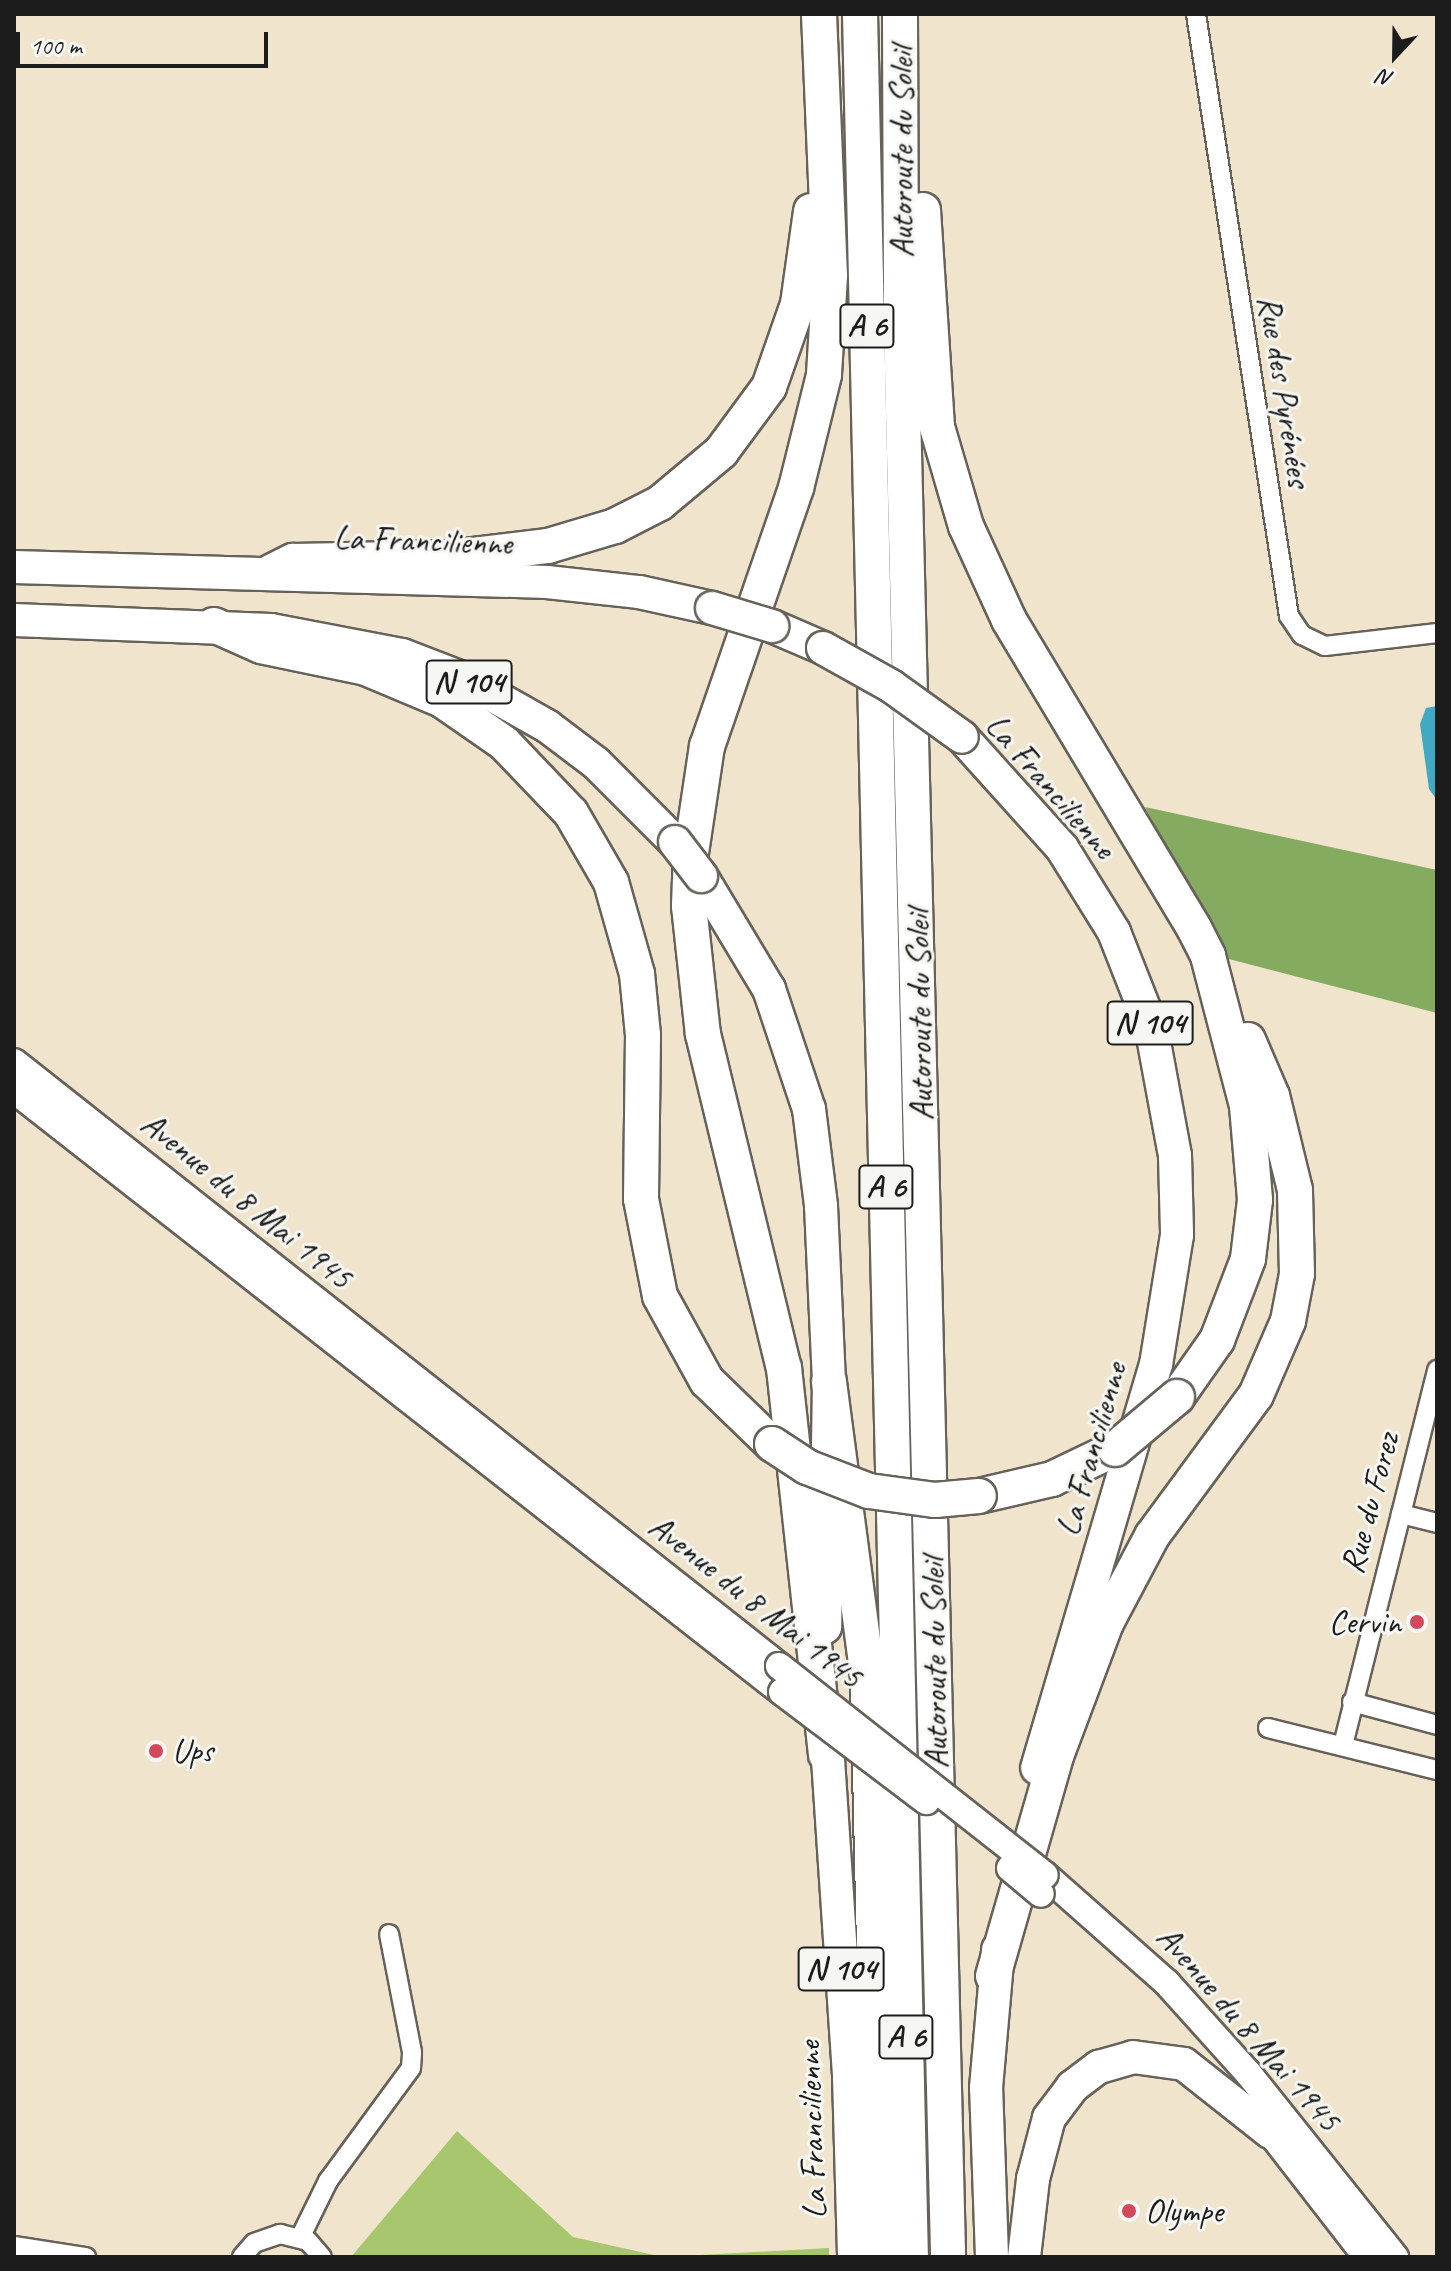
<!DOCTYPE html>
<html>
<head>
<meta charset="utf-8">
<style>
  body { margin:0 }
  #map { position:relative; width:1451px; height:2271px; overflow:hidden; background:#f0e5cc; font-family:Caveat,sans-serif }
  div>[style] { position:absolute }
  .green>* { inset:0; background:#a7c66d }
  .forest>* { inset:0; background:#85ab60 }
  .water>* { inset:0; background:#41a9c1 }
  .roads { filter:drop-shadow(2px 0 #66625a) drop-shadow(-2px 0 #66625a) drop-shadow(0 2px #66625a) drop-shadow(0 -2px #66625a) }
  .minor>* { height:18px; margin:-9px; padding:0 9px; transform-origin:9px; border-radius:9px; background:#fff }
  .secondary>* { height:26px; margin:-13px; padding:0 13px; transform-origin:13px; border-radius:13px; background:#fff }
  .trunk>* { height:32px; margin:-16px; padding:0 16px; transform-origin:16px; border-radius:16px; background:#fff }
  .motorway>* { height:34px; margin:-17px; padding:0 17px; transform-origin:17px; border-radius:17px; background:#fff }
  .bridges { filter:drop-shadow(2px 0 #66625a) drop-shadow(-2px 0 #66625a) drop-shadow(0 2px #66625a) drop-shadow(0 -2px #66625a) }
  .secondary-bridge>* { height:26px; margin:-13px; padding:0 13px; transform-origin:13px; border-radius:13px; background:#fff }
  .trunk-bridge>* { height:32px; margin:-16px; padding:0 16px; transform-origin:16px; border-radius:16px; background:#fff }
  .motorway-bridge>* { height:34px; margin:-17px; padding:0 17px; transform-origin:17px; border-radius:17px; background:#fff }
  .dots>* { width:22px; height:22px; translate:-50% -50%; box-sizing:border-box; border:4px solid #f6f6f2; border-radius:50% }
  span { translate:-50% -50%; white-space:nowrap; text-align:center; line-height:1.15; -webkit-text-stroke:6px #f6f6f2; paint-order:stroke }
  .shield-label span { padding:2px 6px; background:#f6f6f2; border:2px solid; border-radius:6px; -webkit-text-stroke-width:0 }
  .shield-label { font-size:32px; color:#1c1c1c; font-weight:700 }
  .street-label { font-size:34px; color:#1c1c1c }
  .poi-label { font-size:34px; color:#1c1c1c }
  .right { translate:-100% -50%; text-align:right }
  .left { translate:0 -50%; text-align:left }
  .frame { position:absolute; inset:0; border:16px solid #1c1c1c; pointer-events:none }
  .north { position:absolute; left:1355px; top:16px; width:80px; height:80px; -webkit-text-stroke:6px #f6f6f2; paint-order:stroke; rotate:202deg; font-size:22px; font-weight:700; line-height:32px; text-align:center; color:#1c1c1c }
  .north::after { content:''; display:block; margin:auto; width:28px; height:36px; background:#1c1c1c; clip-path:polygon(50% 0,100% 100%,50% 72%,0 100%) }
  .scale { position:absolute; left:16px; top:32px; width:252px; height:36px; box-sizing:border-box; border:4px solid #1c1c1c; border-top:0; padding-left:10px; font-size:24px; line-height:28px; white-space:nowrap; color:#1c1c1c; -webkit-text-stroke:6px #f6f6f2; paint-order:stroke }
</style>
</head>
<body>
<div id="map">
  <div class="green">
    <div style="clip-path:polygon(457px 2131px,573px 2237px,663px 2257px,829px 2248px,829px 2257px,351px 2257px)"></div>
  </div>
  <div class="forest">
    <div style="clip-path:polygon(1145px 807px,1437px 870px,1437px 1013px,1225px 958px)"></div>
  </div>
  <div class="water">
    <div style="clip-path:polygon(1437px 706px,1437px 800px,1429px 789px,1420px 724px,1426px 708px)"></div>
  </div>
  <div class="roads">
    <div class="minor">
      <div style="left:1196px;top:14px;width:609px;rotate:81.22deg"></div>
      <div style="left:1289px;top:616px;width:23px;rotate:56deg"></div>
      <div style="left:1302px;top:635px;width:25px;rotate:26deg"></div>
      <div style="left:1325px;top:646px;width:113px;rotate:-6.6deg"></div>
      <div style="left:1401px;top:1514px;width:37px;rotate:14deg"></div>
      <div style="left:1352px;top:1702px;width:88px;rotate:15.1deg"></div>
      <div style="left:1268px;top:1728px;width:174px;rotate:14deg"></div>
      <div style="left:1343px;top:1745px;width:387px;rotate:-75.9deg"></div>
      <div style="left:300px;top:2238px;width:64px;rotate:-63.8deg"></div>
      <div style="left:328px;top:2181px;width:140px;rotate:-53.7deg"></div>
      <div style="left:411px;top:2068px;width:16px;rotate:-86deg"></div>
      <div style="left:412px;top:2052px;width:120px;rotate:-101deg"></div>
      <div style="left:14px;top:2246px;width:73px;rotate:8.7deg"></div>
      <div style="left:242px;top:2257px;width:18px;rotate:-49deg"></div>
      <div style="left:254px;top:2243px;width:28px;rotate:-19deg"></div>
      <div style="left:280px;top:2234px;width:29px;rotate:14deg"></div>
      <div style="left:308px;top:2241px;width:21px;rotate:49deg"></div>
    </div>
    <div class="secondary">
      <div style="left:14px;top:1062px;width:975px;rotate:38.29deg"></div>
      <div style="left:14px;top:1090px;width:976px;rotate:38.09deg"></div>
      <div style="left:1045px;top:1875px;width:163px;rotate:41.5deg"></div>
      <div style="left:1167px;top:1983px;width:121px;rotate:48deg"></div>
      <div style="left:1248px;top:2073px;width:236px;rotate:51.4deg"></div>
      <div style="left:1259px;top:2118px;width:176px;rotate:52.2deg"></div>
    </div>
    <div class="trunk">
      <div style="left:14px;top:567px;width:533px;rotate:1.61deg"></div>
      <div style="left:547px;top:582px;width:93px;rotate:6.2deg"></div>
      <div style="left:639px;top:592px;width:75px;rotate:12.4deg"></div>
      <div style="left:14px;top:620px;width:257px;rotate:2.2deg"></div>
      <div style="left:271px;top:630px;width:133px;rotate:10.8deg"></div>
      <div style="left:402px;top:655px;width:64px;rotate:21deg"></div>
      <div style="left:462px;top:678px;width:98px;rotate:29.5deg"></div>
      <div style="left:547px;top:726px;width:61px;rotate:37.1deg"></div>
      <div style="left:596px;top:763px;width:112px;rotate:45deg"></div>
      <div style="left:772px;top:626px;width:56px;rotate:23.3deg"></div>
      <div style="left:962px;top:737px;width:149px;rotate:48deg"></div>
      <div style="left:1062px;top:848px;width:99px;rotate:58.2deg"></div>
      <div style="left:1114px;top:932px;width:101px;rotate:68.5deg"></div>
      <div style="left:1151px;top:1026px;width:132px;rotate:79.5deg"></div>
      <div style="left:1175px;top:1156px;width:79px;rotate:88.5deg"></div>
      <div style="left:1177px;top:1235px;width:131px;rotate:99.2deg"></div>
      <div style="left:1156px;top:1364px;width:421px;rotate:106.4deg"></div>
      <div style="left:701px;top:876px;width:132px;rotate:59deg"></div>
      <div style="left:769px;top:989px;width:126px;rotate:71.6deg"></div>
      <div style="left:809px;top:1109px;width:98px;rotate:82.9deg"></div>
      <div style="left:821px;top:1206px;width:176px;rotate:87.4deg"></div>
      <div style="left:829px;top:1382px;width:245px;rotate:90.9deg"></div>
      <div style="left:826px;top:1729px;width:348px;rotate:86.2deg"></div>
      <div style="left:849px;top:2076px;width:181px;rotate:88.4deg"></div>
      <div style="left:992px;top:2257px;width:169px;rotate:-92deg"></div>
      <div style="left:986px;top:2088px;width:139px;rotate:-85deg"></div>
      <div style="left:1024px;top:2257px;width:79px;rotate:-83.4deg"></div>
      <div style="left:1033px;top:2179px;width:63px;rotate:-75.3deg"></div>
      <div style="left:1049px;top:2118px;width:39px;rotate:-53deg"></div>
      <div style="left:1072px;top:2087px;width:34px;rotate:-37deg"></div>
      <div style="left:1099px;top:2067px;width:35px;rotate:-16deg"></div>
      <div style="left:1133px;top:2057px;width:51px;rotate:7.8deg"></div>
      <div style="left:1184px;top:2064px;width:110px;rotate:38.3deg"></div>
    </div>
    <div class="motorway">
      <div style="left:819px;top:14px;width:262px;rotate:87.6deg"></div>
      <div style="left:830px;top:276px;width:99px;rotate:93.5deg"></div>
      <div style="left:824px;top:375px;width:116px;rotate:103.9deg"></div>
      <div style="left:796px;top:488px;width:273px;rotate:109deg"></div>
      <div style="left:707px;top:746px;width:108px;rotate:98.5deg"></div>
      <div style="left:691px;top:853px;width:53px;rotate:92.2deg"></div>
      <div style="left:689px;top:906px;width:129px;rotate:83.8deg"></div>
      <div style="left:703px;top:1034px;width:344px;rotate:76.4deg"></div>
      <div style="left:784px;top:1368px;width:389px;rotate:83.8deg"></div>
      <div style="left:860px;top:14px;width:2244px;rotate:88.7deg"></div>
      <div style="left:900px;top:14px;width:315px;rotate:89.8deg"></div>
      <div style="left:901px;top:329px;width:1929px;rotate:88.6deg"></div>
      <div style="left:923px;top:210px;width:217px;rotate:86.3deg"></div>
      <div style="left:937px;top:427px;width:103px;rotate:73.7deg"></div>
      <div style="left:966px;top:526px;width:103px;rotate:65.4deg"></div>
      <div style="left:1009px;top:620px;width:359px;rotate:59deg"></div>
      <div style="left:1194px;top:928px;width:31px;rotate:63deg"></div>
      <div style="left:1208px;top:956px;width:155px;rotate:75.4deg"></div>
      <div style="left:1247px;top:1106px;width:94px;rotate:85.1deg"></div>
      <div style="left:1255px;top:1200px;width:59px;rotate:96.8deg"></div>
      <div style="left:1248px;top:1259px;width:87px;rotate:110.9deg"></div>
      <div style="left:1217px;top:1340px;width:70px;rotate:125.1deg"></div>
      <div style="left:271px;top:572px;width:25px;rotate:-27deg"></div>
      <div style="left:293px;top:561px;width:156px;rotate:-1.1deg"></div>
      <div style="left:449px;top:558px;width:100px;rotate:-6.9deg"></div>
      <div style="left:548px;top:546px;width:70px;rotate:-16.6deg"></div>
      <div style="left:615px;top:526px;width:51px;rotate:-27.1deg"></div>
      <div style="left:660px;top:503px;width:80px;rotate:-39.9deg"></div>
      <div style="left:721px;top:452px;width:81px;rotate:-53.6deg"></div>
      <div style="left:769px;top:387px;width:88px;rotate:-70.7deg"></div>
      <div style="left:798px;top:304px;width:94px;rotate:-82deg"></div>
      <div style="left:214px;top:625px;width:51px;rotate:24.1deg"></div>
      <div style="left:261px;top:646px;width:107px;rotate:11.8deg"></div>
      <div style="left:366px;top:668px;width:82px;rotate:22.8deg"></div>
      <div style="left:442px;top:700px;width:75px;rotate:34.7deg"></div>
      <div style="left:504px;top:743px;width:97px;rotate:46.3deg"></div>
      <div style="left:571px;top:813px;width:80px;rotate:59.9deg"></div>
      <div style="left:611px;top:882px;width:96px;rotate:74.2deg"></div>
      <div style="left:637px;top:974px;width:61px;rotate:84.4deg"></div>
      <div style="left:643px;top:1035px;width:164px;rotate:90.7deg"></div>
      <div style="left:641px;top:1199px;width:99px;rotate:78.9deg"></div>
      <div style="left:660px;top:1296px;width:97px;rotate:61.1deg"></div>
      <div style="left:707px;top:1381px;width:91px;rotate:44.1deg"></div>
      <div style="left:829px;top:1382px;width:301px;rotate:82.5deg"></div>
      <div style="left:868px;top:1680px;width:577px;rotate:88.71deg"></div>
      <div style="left:979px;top:1496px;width:75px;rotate:-13.1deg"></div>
      <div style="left:1052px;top:1479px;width:70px;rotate:-25.5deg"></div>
      <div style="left:993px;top:1976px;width:229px;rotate:-74deg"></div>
      <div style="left:1056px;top:1756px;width:142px;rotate:-69.4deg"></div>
      <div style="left:1106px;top:1623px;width:98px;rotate:-62.1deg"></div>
      <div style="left:1152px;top:1536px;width:175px;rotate:-53.6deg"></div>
      <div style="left:1256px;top:1395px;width:81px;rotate:-66.6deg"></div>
      <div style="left:1288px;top:1321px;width:48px;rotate:-79.2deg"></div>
      <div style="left:1297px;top:1274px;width:84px;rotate:-91.4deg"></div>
      <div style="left:1295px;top:1190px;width:97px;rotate:-103.7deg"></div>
      <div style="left:1272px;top:1096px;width:61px;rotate:-113.2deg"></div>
    </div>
  </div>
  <div class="bridges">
    <div class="secondary-bridge">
      <div style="left:779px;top:1666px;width:338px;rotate:38.2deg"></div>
      <div style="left:782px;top:1692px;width:181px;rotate:37.1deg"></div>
      <div style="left:1010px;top:1868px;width:40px;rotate:40deg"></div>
    </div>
    <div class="trunk-bridge">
      <div style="left:712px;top:608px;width:63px;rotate:16.7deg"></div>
      <div style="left:823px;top:648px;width:78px;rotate:29.2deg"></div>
      <div style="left:891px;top:686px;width:87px;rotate:35.7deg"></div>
      <div style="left:675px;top:842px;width:43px;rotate:52.6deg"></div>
    </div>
    <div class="motorway-bridge">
      <div style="left:772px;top:1444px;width:42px;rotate:33.3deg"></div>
      <div style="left:807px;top:1467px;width:66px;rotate:21.2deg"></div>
      <div style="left:869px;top:1491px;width:67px;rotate:7.8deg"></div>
      <div style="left:935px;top:1500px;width:44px;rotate:-5.2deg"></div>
      <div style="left:1115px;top:1449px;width:81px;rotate:-40deg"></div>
    </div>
  </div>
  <div class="dots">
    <div style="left:1417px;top:1622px;background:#d1495b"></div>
    <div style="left:156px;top:1751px;background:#d1495b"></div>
    <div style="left:1129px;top:2211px;background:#d1495b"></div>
  </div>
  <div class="shield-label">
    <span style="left:867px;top:326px">A 6</span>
    <span style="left:469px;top:682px">N 104</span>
    <span style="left:1150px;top:1023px">N 104</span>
    <span style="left:886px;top:1187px">A 6</span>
    <span style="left:841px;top:1969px">N 104</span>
    <span style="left:906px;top:2037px">A 6</span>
  </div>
  <div class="street-label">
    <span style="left:901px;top:152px;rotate:-90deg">Autoroute du Soleil</span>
    <span style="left:1285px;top:391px;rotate:81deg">Rue des Pyrénées</span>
    <span style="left:423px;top:540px;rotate:2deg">La Francilienne</span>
    <span style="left:1051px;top:786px;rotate:49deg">La Francilienne</span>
    <span style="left:919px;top:1015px;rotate:-91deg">Autoroute du Soleil</span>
    <span style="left:247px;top:1200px;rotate:39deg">Avenue du 8 Mai 1945</span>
    <span style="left:1091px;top:1449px;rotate:-74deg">La Francilienne</span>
    <span style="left:1369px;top:1503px;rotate:-75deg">Rue du Forez</span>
    <span style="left:756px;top:1601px;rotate:38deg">Avenue du 8 Mai 1945</span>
    <span style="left:934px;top:1663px;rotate:-91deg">Autoroute du Soleil</span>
    <span style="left:1249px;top:2028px;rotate:49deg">Avenue du 8 Mai 1945</span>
    <span style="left:811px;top:2130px;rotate:-92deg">La Francilienne</span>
  </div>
  <div class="poi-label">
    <span class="right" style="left:1401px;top:1622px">Cervin</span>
    <span class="left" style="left:172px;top:1751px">Ups</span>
    <span class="left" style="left:1145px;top:2211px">Olympe</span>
  </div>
  <div class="frame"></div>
  <div class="north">N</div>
  <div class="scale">100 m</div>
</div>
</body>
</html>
